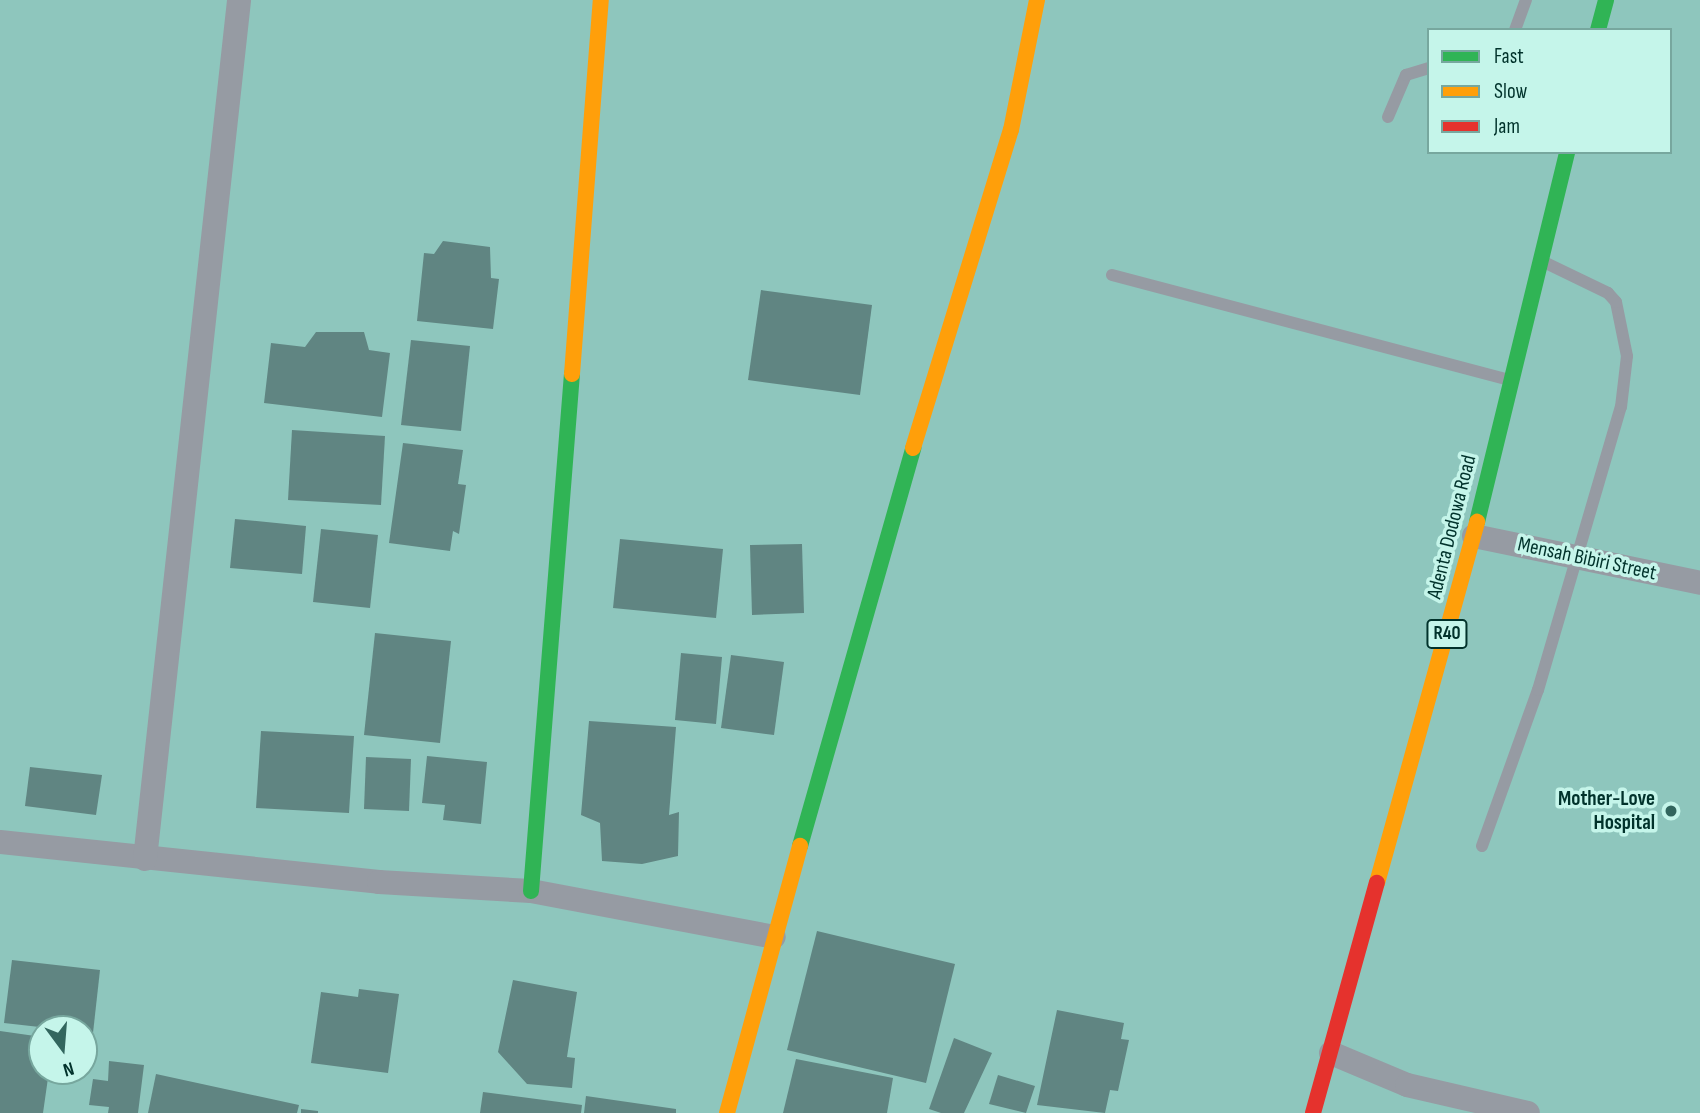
<!DOCTYPE html>
<html>
<head>
<meta charset="utf-8">
<style>
  body { margin:0 }
  #map { position:relative; width:1700px; height:1113px; overflow:hidden; background:#8ec6bd; font-family:"Sofia Sans Condensed",sans-serif }
  div>[style] { position:absolute }
  .building>* { inset:0; background:#608582 }
  .lane>* { height:12px; margin:-6px; padding:0 6px; transform-origin:6px; border-radius:6px; background:#969ba3 }
  .street>* { height:24px; margin:-12px; padding:0 12px; transform-origin:12px; border-radius:12px; background:#969ba3 }
  .fast>* { height:16px; margin:-8px; padding:0 8px; transform-origin:8px; border-radius:8px; background:#30b455 }
  .slow>* { height:16px; margin:-8px; padding:0 8px; transform-origin:8px; border-radius:8px; background:#ff9f0a }
  .jam>* { height:16px; margin:-8px; padding:0 8px; transform-origin:8px; border-radius:8px; background:#e5322d }
  .dots>* { width:19px; height:19px; translate:-50% -50%; box-sizing:border-box; border:4px solid #c5f5ea; border-radius:50% }
  span { translate:-50% -50%; white-space:nowrap; text-align:center; line-height:1.15; -webkit-text-stroke:7px #c5f5ea; paint-order:stroke }
  .shield-label span { padding:2px 5px; background:#c5f5ea; border:2px solid; border-radius:5px; -webkit-text-stroke-width:0 }
  .shield-label { font-size:19px; color:#01322b; font-weight:700 }
  .street-label { font-size:21px; color:#01322b }
  .poi-label { font-size:21px; color:#01322b; font-weight:700 }
  .right { translate:-100% -50%; text-align:right }
  .legend { position:absolute; left:1427px; top:28px; width:245px; height:126px; box-sizing:border-box; background:#c5f5ea; border:2px solid #77a79e; margin:0; padding:9px 12px; list-style:none; font-size:21px; color:#01322b }
  .legend li { display:flex; align-items:center; gap:14px; height:35px }
  .legend b { width:35px; border:2px solid #77a79e }
  .north { position:absolute; left:28px; top:1015px; width:70px; height:70px; box-sizing:border-box; background:#c5f5ea; border:2px solid #77a79e; border-radius:50%; rotate:164deg; font-size:19px; font-weight:700; line-height:28px; text-align:center; color:#01322b }
  .north::after { content:''; display:block; margin:auto; width:24px; height:32px; background:#32665e; clip-path:polygon(50% 0,100% 100%,50% 72%,0 100%) }
</style>
</head>
<body>
<div id="map">
  <div class="building">
    <div style="clip-path:polygon(443px 241px,490px 247px,491px 278px,499px 279px,493px 329px,417px 321px,424px 253px,434px 254px)"></div>
    <div style="clip-path:polygon(761px 290px,872px 305px,860px 395px,748px 380px)"></div>
    <div style="clip-path:polygon(316px 332px,364px 332px,369px 350px,390px 353px,382px 417px,264px 403px,271px 343px,305px 347px)"></div>
    <div style="clip-path:polygon(411px 340px,470px 346px,461px 431px,401px 425px)"></div>
    <div style="clip-path:polygon(292px 430px,385px 436px,381px 505px,288px 500px)"></div>
    <div style="clip-path:polygon(403px 443px,463px 450px,458px 484px,466px 485px,459px 534px,453px 531px,450px 551px,389px 543px)"></div>
    <div style="clip-path:polygon(235px 519px,306px 526px,302px 574px,230px 568px)"></div>
    <div style="clip-path:polygon(321px 529px,378px 535px,370px 608px,313px 602px)"></div>
    <div style="clip-path:polygon(620px 539px,723px 549px,716px 618px,613px 608px)"></div>
    <div style="clip-path:polygon(802px 544px,804px 613px,752px 615px,750px 545px)"></div>
    <div style="clip-path:polygon(375px 633px,451px 641px,440px 743px,364px 735px)"></div>
    <div style="clip-path:polygon(681px 653px,722px 657px,716px 724px,675px 720px)"></div>
    <div style="clip-path:polygon(731px 655px,784px 662px,774px 735px,721px 728px)"></div>
    <div style="clip-path:polygon(589px 721px,676px 727px,669px 815px,679px 812px,678px 856px,642px 864px,602px 861px,600px 823px,581px 815px)"></div>
    <div style="clip-path:polygon(261px 731px,354px 736px,349px 813px,256px 808px)"></div>
    <div style="clip-path:polygon(427px 756px,487px 762px,481px 824px,443px 820px,445px 805px,422px 803px)"></div>
    <div style="clip-path:polygon(366px 757px,411px 759px,409px 811px,364px 809px)"></div>
    <div style="clip-path:polygon(30px 767px,102px 775px,96px 815px,25px 806px)"></div>
    <div style="clip-path:polygon(817px 931px,955px 964px,926px 1083px,787px 1050px)"></div>
    <div style="clip-path:polygon(12px 960px,100px 970px,93px 1033px,4px 1023px)"></div>
    <div style="clip-path:polygon(513px 980px,577px 992px,567px 1057px,575px 1058px,572px 1088px,527px 1084px,498px 1052px)"></div>
    <div style="clip-path:polygon(359px 989px,399px 994px,388px 1073px,311px 1063px,321px 992px,358px 997px)"></div>
    <div style="clip-path:polygon(1057px 1010px,1124px 1023px,1121px 1039px,1129px 1040px,1118px 1091px,1110px 1090px,1105px 1113px,1037px 1105px)"></div>
    <div style="clip-path:polygon(0 1031px,42px 1037px,42px 1071px,49px 1071px,43px 1113px,0 1113px)"></div>
    <div style="clip-path:polygon(954px 1038px,992px 1053px,964px 1113px,941px 1113px,929px 1109px)"></div>
    <div style="clip-path:polygon(796px 1059px,893px 1078px,887px 1113px,783px 1113px)"></div>
    <div style="clip-path:polygon(109px 1061px,144px 1065px,138px 1113px,108px 1113px,109px 1107px,89px 1105px,93px 1079px,108px 1081px)"></div>
    <div style="clip-path:polygon(156px 1074px,299px 1105px,297px 1113px,148px 1113px)"></div>
    <div style="clip-path:polygon(998px 1075px,1035px 1086px,1026px 1113px,989px 1104px)"></div>
    <div style="clip-path:polygon(483px 1092px,582px 1105px,581px 1113px,480px 1113px)"></div>
    <div style="clip-path:polygon(586px 1096px,676px 1109px,676px 1113px,584px 1113px)"></div>
    <div style="clip-path:polygon(301px 1109px,318px 1111px,318px 1113px,301px 1113px)"></div>
  </div>
  <div class="lane">
    <div style="left:1515px;top:30px;width:32px;rotate:-70deg"></div>
    <div style="left:1388px;top:117px;width:46px;rotate:-66.8deg"></div>
    <div style="left:1406px;top:75px;width:24px;rotate:-17deg"></div>
    <div style="left:1112px;top:275px;width:411px;rotate:14.8deg"></div>
    <div style="left:1482px;top:846px;width:166px;rotate:-70.3deg"></div>
    <div style="left:1538px;top:690px;width:295px;rotate:-73.7deg"></div>
    <div style="left:1621px;top:407px;width:51px;rotate:-83.3deg"></div>
    <div style="left:1627px;top:356px;width:55px;rotate:-101.5deg"></div>
    <div style="left:1616px;top:302px;width:12px;rotate:-132deg"></div>
    <div style="left:1608px;top:293px;width:71px;rotate:-154.2deg"></div>
  </div>
  <div class="street">
    <div style="left:1474px;top:536px;width:231px;rotate:11.7deg"></div>
    <div style="left:0;top:842px;width:381px;rotate:6deg"></div>
    <div style="left:379px;top:882px;width:152px;rotate:3.4deg"></div>
    <div style="left:531px;top:891px;width:247px;rotate:10.7deg"></div>
    <div style="left:145px;top:859px;width:864px;rotate:-83.75deg"></div>
    <div style="left:1331px;top:1053px;width:82px;rotate:22.8deg"></div>
    <div style="left:1407px;top:1085px;width:124px;rotate:13deg"></div>
  </div>
  <div class="fast">
    <div style="left:1598px;top:30px;width:31px;rotate:-75deg"></div>
    <div style="left:1477px;top:522px;width:381px;rotate:-76.3deg"></div>
    <div style="left:800px;top:846px;width:414px;rotate:-74.1deg"></div>
    <div style="left:531px;top:891px;width:519px;rotate:-85.47deg"></div>
  </div>
  <div class="slow">
    <div style="left:572px;top:374px;width:375px;rotate:-85.6deg"></div>
    <div style="left:913px;top:448px;width:333px;rotate:-72.9deg"></div>
    <div style="left:1011px;top:130px;width:133px;rotate:-78.7deg"></div>
    <div style="left:1377px;top:883px;width:375px;rotate:-74.5deg"></div>
    <div style="left:727px;top:1113px;width:277px;rotate:-74.7deg"></div>
  </div>
  <div class="jam">
    <div style="left:1313px;top:1113px;width:239px;rotate:-74.5deg"></div>
  </div>
  <div class="dots">
    <div style="left:1671px;top:811px;background:#32665e"></div>
  </div>
  <div class="shield-label">
    <span style="left:1447px;top:634px">R40</span>
  </div>
  <div class="street-label">
    <span style="left:1452px;top:527px;rotate:-76deg">Adenta Dodowa Road</span>
    <span style="left:1587px;top:559px;rotate:12deg">Mensah Bibiri Street</span>
  </div>
  <div class="poi-label">
    <span class="right" style="left:1655px;top:811px">Mother-Love<br>Hospital</span>
  </div>
  <ul class="legend">
  <li><b style="height:9px;background:#30b455"></b>Fast</li>
  <li><b style="height:9px;background:#ff9f0a"></b>Slow</li>
  <li><b style="height:9px;background:#e5322d"></b>Jam</li>
  </ul>
  <div class="north">N</div>
</div>
</body>
</html>
